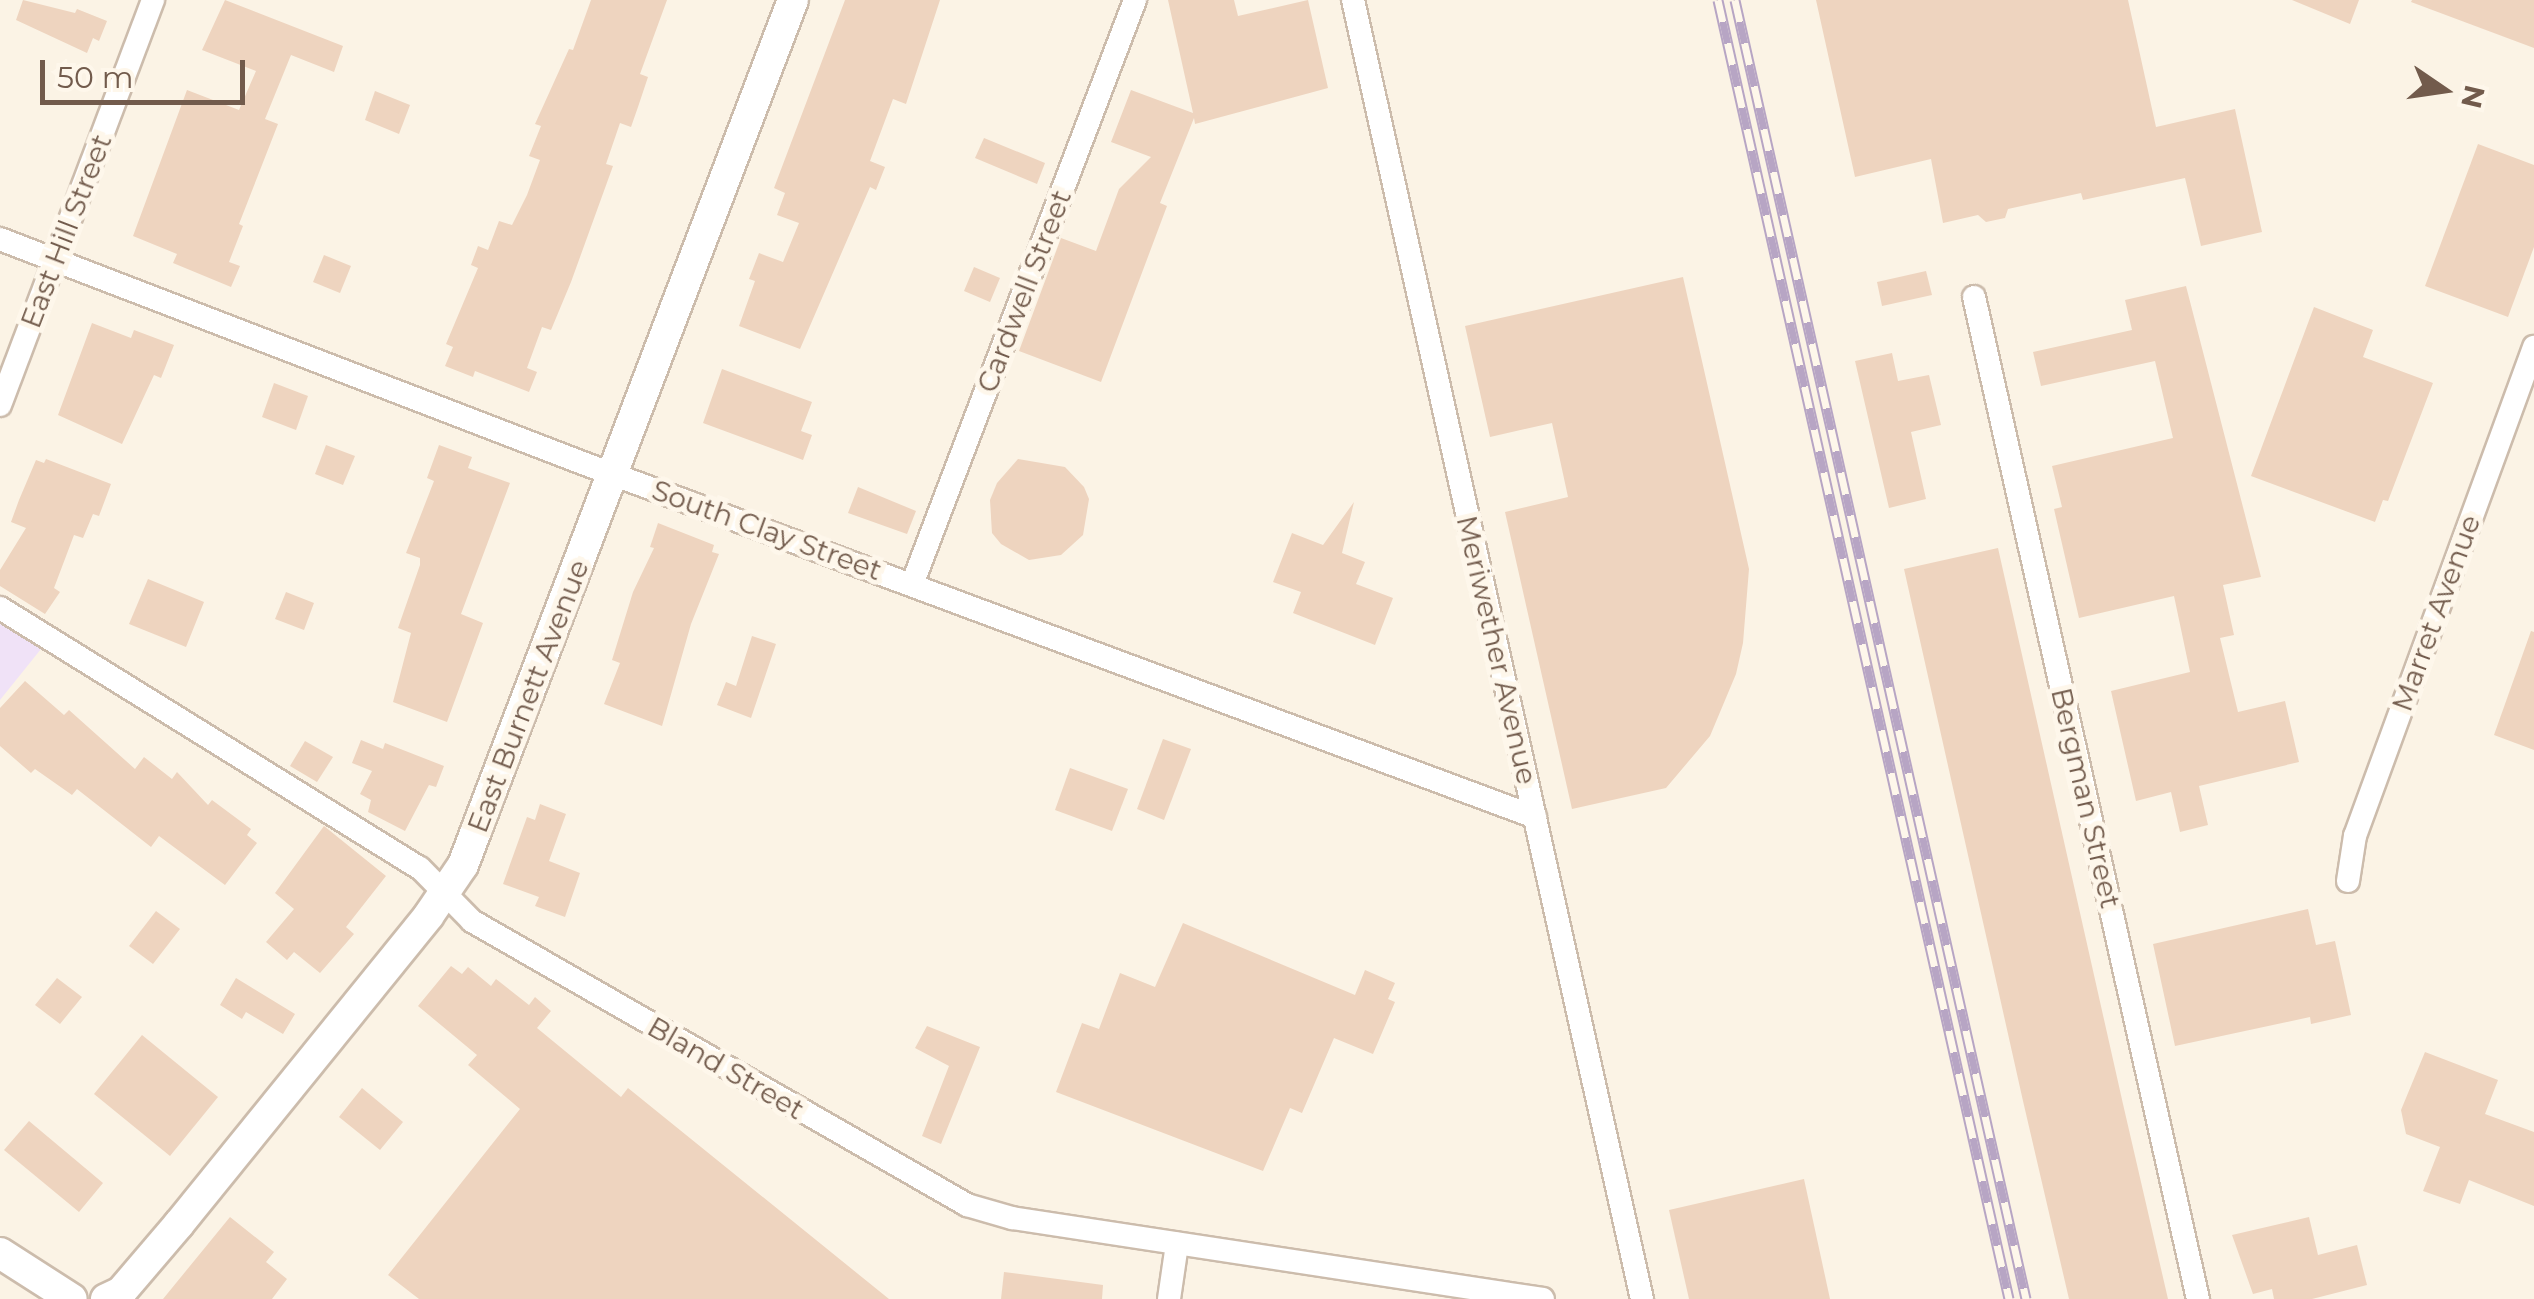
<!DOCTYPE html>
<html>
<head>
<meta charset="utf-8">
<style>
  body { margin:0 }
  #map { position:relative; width:2534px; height:1299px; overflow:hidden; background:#fbf3e5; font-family:Montserrat,sans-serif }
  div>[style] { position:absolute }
  .education>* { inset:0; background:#f0e2f7 }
  .building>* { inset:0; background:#eed4bf }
  .roads { filter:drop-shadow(2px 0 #ccbcac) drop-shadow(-2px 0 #ccbcac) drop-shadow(0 2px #ccbcac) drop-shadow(0 -2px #ccbcac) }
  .street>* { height:22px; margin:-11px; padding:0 11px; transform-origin:11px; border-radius:11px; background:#fff }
  .secondary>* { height:30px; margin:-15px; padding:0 15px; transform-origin:15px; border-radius:15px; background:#fff }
  .rail>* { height:11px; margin-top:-5.5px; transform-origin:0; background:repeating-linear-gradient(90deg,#fef7eb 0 22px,#b7a5c4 0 44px); box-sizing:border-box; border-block:2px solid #b7a5c4 }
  span { translate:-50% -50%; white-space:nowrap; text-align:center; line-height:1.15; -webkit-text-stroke:10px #fef7eb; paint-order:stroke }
  .street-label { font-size:28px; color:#725b4c }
  .north { position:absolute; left:2394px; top:40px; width:100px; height:100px; -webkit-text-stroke:8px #fef7eb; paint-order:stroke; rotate:103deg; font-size:28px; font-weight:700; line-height:40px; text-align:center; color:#725b4c }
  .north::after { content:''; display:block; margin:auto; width:35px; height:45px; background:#725b4c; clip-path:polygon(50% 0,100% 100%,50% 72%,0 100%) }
  .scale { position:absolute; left:40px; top:60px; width:205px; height:45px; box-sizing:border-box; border:5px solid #725b4c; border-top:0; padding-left:12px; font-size:30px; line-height:35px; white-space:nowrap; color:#725b4c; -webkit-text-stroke:8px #fef7eb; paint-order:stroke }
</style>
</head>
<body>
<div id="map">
  <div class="education">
    <div style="clip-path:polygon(0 624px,41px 649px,0 700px)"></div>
  </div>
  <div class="building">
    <div style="clip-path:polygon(23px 0,75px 13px,77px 9px,107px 21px,99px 41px,93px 38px,87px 53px,16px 20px)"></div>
    <div style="clip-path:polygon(225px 0,343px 46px,334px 72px,291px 55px,265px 119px,278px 124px,239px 224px,243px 226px,229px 262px,240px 266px,231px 287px,173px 263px,177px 254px,133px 236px,187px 90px,239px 110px,256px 71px,202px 50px)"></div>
    <div style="clip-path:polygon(591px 0,667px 0,640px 74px,648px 77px,638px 107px,631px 127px,620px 123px,606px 164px,613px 166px,571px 282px,551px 330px,542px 327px,527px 368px,537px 372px,529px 392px,475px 371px,473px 377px,445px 366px,453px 347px,446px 344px,478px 268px,471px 265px,478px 246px,488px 250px,499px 221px,512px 225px,527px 195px,540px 160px,529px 156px,541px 126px,535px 124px,569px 49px,573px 50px)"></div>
    <div style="clip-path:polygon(845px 0,940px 0,906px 104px,893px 99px,870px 161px,885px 167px,876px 190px,870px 187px,800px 349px,739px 326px,755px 281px,749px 279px,759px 253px,783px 262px,799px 223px,777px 215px,785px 193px,774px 188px)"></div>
    <div style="clip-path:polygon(1168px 0,1234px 0,1238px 16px,1308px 0,1328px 88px,1195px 124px,1194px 118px,1160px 203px,1167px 206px,1101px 382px,1019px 351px,1061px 238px,1096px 251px,1119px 189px,1151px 157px,1111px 142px,1131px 90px,1193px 113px)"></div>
    <div style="clip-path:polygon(1816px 0,2128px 0,2156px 127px,2235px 109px,2262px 232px,2201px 246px,2185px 178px,2083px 200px,2081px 193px,2008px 209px,2005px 218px,1986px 222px,1978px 215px,1943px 223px,1931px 159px,1855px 177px)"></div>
    <div style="clip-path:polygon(2292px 0,2359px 0,2350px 24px)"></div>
    <div style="clip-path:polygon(2412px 0,2534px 0,2534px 48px,2411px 2px)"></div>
    <div style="clip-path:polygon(375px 91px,410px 105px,399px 134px,365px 120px)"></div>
    <div style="clip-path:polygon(984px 138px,1045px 163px,1037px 184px,975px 158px)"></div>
    <div style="clip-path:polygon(2478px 144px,2534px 165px,2534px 247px,2508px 317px,2425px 286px)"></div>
    <div style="clip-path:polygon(324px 255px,351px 266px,340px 293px,313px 282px)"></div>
    <div style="clip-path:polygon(974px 267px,1000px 278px,990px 302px,964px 291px)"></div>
    <div style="clip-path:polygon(1926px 271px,1932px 295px,1882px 306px,1877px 282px)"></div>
    <div style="clip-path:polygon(1683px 277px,1749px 569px,1743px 643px,1736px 674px,1710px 736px,1666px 788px,1572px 809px,1505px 512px,1568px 497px,1552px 423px,1490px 437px,1465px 326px)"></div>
    <div style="clip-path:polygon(2186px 286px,2261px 577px,2223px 585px,2234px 635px,2220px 638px,2238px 712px,2285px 701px,2299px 762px,2199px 786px,2208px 825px,2180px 832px,2171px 792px,2136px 801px,2111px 691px,2190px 672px,2174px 596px,2079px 618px,2054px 509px,2062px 507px,2052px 466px,2173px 438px,2155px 361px,2041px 386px,2033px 352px,2132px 330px,2125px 300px)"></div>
    <div style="clip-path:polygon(2314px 307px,2373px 330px,2363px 357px,2433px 383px,2388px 501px,2383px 500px,2375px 522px,2251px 476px)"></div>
    <div style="clip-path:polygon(92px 323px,131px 338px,134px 330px,174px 345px,161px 378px,154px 375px,122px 444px,58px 415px)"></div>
    <div style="clip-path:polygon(1892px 353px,1898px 381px,1929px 375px,1941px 425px,1911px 432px,1926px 499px,1889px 508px,1855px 361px)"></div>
    <div style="clip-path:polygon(722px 369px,812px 402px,801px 431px,812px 435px,803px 460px,703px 423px)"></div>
    <div style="clip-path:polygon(274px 383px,308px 396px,296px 430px,262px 417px)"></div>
    <div style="clip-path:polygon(326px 445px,355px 456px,343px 485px,315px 474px)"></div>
    <div style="clip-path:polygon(439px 445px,472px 457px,468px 468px,510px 483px,461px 614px,483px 623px,447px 722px,393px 702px,411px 633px,398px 628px,420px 565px,420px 558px,406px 553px,434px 481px,427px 478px)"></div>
    <div style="clip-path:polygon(46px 459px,111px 484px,99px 516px,93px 514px,83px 538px,74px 535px,54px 588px,60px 592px,45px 614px,0 586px,0 570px,26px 528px,11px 522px,19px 500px,36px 460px,44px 463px)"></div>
    <div style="clip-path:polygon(1018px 459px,1065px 467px,1084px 487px,1089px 499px,1083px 535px,1061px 555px,1029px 560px,1001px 544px,992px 533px,990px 500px,997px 483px)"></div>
    <div style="clip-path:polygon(858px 487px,916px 511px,907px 534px,848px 513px)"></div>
    <div style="clip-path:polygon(1354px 502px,1342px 553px,1365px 562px,1356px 584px,1393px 598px,1375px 645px,1293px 613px,1301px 592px,1273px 582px,1292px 533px,1323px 545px)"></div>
    <div style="clip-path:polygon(658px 523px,714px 545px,712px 552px,719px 554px,691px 624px,662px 726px,604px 704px,620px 663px,612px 660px,633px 592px,654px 548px,650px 547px)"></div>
    <div style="clip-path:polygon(1998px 548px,2123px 1104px,2168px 1299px,2069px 1299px,2023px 1101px,1904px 569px)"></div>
    <div style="clip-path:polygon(148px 579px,204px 602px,186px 647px,129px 624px)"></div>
    <div style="clip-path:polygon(286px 592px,314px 603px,304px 630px,275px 619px)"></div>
    <div style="clip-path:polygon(2531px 631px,2534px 632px,2534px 750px,2494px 735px)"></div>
    <div style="clip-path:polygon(752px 636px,776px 644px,751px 718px,717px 705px,726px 682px,736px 686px)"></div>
    <div style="clip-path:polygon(25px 681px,64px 715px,69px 710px,135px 769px,144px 757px,172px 779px,177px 772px,208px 805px,212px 800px,251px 829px,247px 835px,257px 843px,225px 885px,159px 836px,151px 847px,77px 789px,72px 795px,35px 769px,31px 773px,0 746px,0 708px)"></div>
    <div style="clip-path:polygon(1163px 739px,1191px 749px,1164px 820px,1137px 809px)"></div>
    <div style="clip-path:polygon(361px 740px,383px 749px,385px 743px,444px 766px,436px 787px,429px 785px,405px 831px,368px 812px,371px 800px,360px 794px,372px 771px,352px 763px)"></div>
    <div style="clip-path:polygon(305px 741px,333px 757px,317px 782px,290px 766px)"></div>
    <div style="clip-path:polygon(1070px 768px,1128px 789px,1112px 831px,1055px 810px)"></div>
    <div style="clip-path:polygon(540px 804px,566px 814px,549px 861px,580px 873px,565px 917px,535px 906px,539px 897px,503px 884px,527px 817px,535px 820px)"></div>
    <div style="clip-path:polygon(324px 826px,386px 876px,346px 927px,354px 934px,320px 973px,294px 952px,287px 960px,266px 942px,294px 909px,275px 893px)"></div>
    <div style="clip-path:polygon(2308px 909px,2316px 945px,2335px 941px,2351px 1015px,2311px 1024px,2310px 1017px,2175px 1046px,2153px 944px)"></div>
    <div style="clip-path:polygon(156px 911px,180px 929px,153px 964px,129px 946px)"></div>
    <div style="clip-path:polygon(1183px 923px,1355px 995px,1365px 970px,1395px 983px,1388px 999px,1395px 1002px,1373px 1054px,1334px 1038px,1302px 1113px,1290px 1108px,1263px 1171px,1056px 1092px,1082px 1023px,1099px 1029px,1120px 973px,1155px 987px)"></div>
    <div style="clip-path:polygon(451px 966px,462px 974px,468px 967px,491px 986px,496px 979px,529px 1005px,535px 997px,551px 1011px,537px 1028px,621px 1097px,628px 1088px,889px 1299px,419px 1299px,388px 1275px,520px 1109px,468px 1065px,477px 1055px,418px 1006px)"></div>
    <div style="clip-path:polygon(57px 978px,82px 997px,60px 1024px,35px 1005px)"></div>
    <div style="clip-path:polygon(236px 978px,295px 1014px,283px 1034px,246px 1012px,242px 1019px,220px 1005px)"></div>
    <div style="clip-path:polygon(927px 1026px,980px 1047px,941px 1144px,922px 1136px,949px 1066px,915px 1048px)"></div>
    <div style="clip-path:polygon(142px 1035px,218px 1097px,170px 1156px,94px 1094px)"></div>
    <div style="clip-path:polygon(2425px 1052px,2498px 1080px,2485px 1114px,2534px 1132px,2534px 1206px,2469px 1180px,2460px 1204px,2423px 1191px,2440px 1147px,2406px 1134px,2401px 1110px)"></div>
    <div style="clip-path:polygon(362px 1088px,403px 1122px,380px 1150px,339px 1117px)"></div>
    <div style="clip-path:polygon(29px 1121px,103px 1183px,79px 1212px,4px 1150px)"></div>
    <div style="clip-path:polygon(1804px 1179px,1830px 1299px,1689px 1299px,1669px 1210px)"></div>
    <div style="clip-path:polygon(230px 1217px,274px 1252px,266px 1262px,287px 1279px,272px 1299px,163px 1299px)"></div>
    <div style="clip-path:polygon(2309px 1217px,2318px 1255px,2357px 1245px,2367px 1285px,2312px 1299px,2274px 1299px,2272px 1289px,2253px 1294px,2232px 1235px)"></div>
    <div style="clip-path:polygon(1004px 1272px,1103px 1285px,1102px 1299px,1001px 1299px)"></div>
  </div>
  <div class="roads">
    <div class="street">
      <div style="left:1353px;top:0;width:1331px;rotate:77.46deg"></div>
      <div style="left:0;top:239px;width:621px;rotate:21.03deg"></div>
      <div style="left:580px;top:462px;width:1019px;rotate:20.39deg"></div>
      <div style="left:1974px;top:297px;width:1027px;rotate:77.4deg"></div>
      <div style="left:0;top:405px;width:433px;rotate:-69.3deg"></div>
      <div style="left:913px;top:582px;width:623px;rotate:-69.12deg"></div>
      <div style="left:0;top:608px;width:494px;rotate:31.8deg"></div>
      <div style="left:420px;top:868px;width:74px;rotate:45.5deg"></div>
      <div style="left:472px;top:921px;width:571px;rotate:29.84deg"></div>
      <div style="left:967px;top:1205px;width:47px;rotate:16.1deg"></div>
      <div style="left:1012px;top:1218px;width:537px;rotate:8.67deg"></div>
      <div style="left:2348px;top:881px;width:46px;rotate:-81.2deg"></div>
      <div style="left:2355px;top:836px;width:521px;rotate:-69.89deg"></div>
      <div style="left:1169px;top:1299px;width:56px;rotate:-81.7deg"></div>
    </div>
    <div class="secondary">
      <div style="left:0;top:1253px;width:85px;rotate:32.6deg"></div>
      <div style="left:106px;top:1299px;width:17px;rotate:-25deg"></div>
      <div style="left:121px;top:1292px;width:89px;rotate:-49.5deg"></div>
      <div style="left:179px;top:1224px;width:397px;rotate:-51deg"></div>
      <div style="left:429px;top:915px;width:60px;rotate:-55.8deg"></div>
      <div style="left:463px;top:865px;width:926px;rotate:-69.12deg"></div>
    </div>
  </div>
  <div class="rail">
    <div style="left:1718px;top:0;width:1331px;rotate:77.37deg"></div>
    <div style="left:1735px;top:0;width:1331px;rotate:77.37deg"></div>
  </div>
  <div class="street-label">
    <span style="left:66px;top:231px;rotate:-69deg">East Hill Street</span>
    <span style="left:1024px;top:291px;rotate:-69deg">Cardwell Street</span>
    <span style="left:767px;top:530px;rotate:20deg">South Clay Street</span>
    <span style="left:2436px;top:613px;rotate:-70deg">Marret Avenue</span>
    <span style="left:1497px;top:650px;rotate:77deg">Meriwether Avenue</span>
    <span style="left:528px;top:696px;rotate:-69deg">East Burnett Avenue</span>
    <span style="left:2086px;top:798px;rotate:77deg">Bergman Street</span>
    <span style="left:726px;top:1068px;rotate:30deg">Bland Street</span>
  </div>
  <div class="north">N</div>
  <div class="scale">50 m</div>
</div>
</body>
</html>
